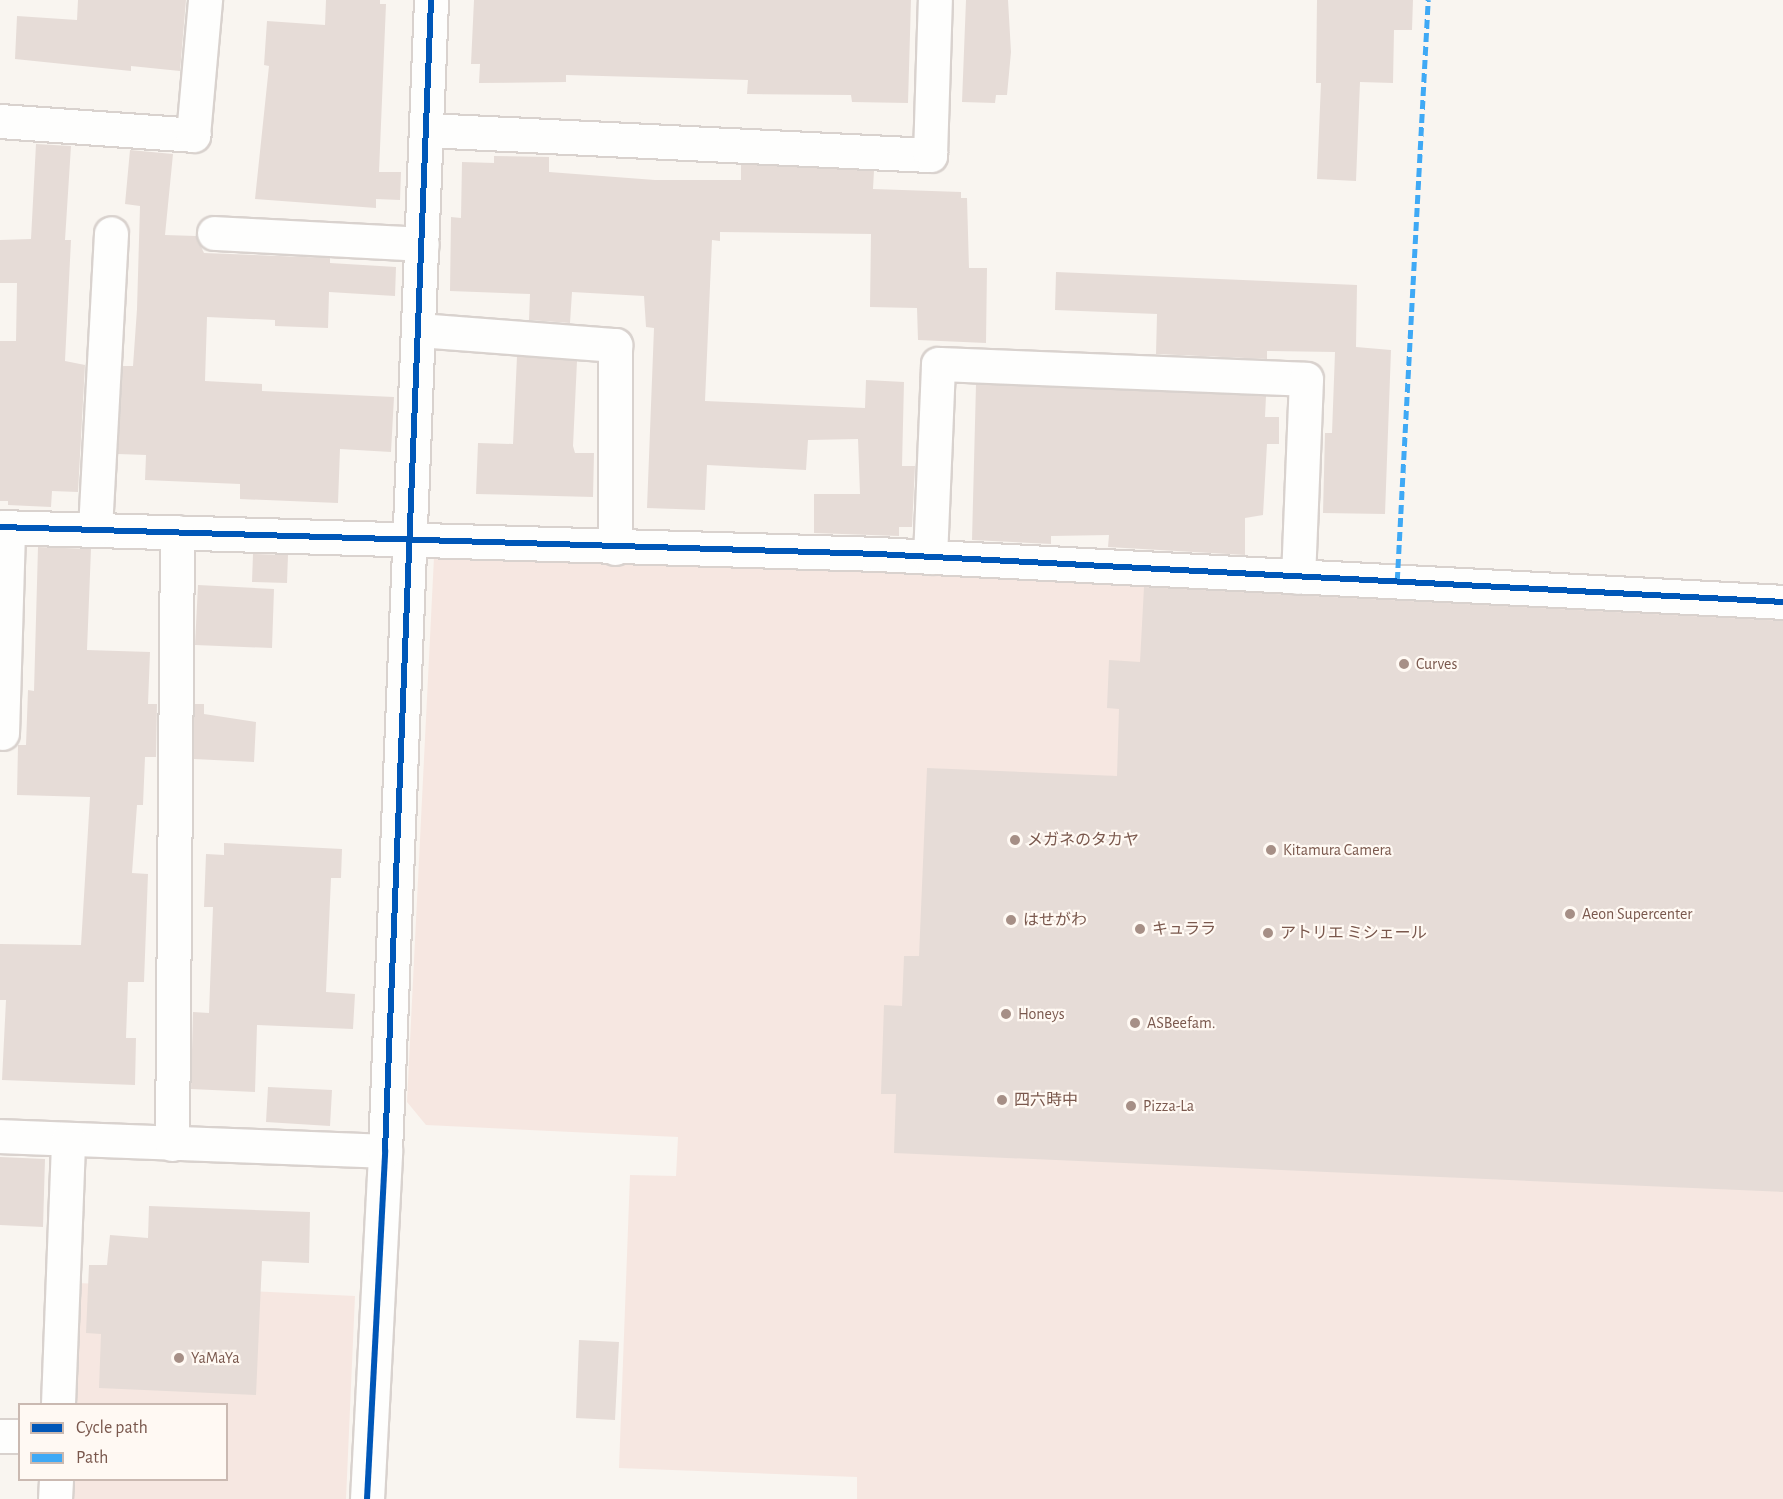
<!DOCTYPE html>
<html>
<head>
<meta charset="utf-8">
<style>
  body { margin:0 }
  #map { position:relative; width:1783px; height:1499px; overflow:hidden; background:#f9f5f0; font-family:"Alegreya Sans","Noto Sans JP",sans-serif }
  div>[style] { position:absolute }
  .commercial>* { inset:0; background:#f6e7e1 }
  .building>* { inset:0; background:#e6dcd7 }
  .roads { filter:drop-shadow(2px 0 #d9d2ce) drop-shadow(-2px 0 #d9d2ce) drop-shadow(0 2px #d9d2ce) drop-shadow(0 -2px #d9d2ce) }
  .minor>* { height:33px; margin:-16.5px; padding:0 16.5px; transform-origin:16.5px; border-radius:16.5px; background:#fefefd }
  .quiet>* { height:4.5px; margin-top:-2.25px; transform-origin:0; background:repeating-linear-gradient(90deg,#3fa9f5 0 9px,transparent 0 13.5px) }
  .cycleway>* { height:6px; margin:-3px; padding:0 3px; transform-origin:3px; border-radius:3px; background:#0057b8 }
  .dots>* { width:16px; height:16px; translate:-50% -50%; box-sizing:border-box; border:3px solid #fff9f3; border-radius:50% }
  span { translate:-50% -50%; white-space:nowrap; text-align:center; line-height:1.15; -webkit-text-stroke:4.5px #fff9f3; paint-order:stroke }
  .poi-label { font-size:16px; color:#7a584d }
  .left { translate:0 -50%; text-align:left }
  .legend { position:absolute; left:18px; top:1403px; width:210px; height:78px; box-sizing:border-box; background:#fff9f3; border:2px solid #cab9b1; margin:0; padding:8px 10px; list-style:none; font-size:18px; color:#7a584d }
  .legend li { display:flex; align-items:center; gap:12px; height:30px }
  .legend b { width:30px; border:2px solid #cab9b1 }
</style>
</head>
<body>
<div id="map">
  <div class="commercial">
    <div style="clip-path:polygon(482px 552px,1783px 614px,1783px 1499px,857px 1499px,857px 1477px,619px 1468px,630px 1175px,676px 1176px,678px 1137px,426px 1125px,407px 1102px,434px 557px)"></div>
    <div style="clip-path:polygon(78px 1283px,355px 1296px,346px 1499px,68px 1499px,69px 1480px,226px 1480px,226px 1404px,72px 1404px)"></div>
  </div>
  <div class="building">
    <div style="clip-path:polygon(78px 0,186px 0,180px 71px,131px 66px,131px 71px,15px 59px,17px 16px,77px 20px)"></div>
    <div style="clip-path:polygon(326px 0,380px 0,380px 4px,386px 4px,379px 172px,401px 172px,400px 200px,376px 199px,376px 208px,255px 199px,269px 66px,264px 65px,267px 21px,325px 25px)"></div>
    <div style="clip-path:polygon(474px 0,911px 0,908px 103px,852px 102px,851px 95px,747px 94px,748px 80px,566px 75px,566px 82px,479px 83px,480px 64px,471px 64px)"></div>
    <div style="clip-path:polygon(966px 0,1008px 0,1011px 52px,1007px 95px,996px 95px,995px 103px,962px 102px)"></div>
    <div style="clip-path:polygon(1317px 0,1413px 0,1412px 30px,1394px 30px,1393px 83px,1360px 82px,1356px 181px,1317px 179px,1321px 83px,1316px 83px)"></div>
    <div style="clip-path:polygon(36px 144px,71px 146px,65px 240px,71px 240px,65px 361px,85px 365px,78px 492px,52px 491px,51px 507px,8px 505px,8px 501px,0 501px,0 341px,16px 341px,17px 283px,0 283px,0 240px,31px 239px)"></div>
    <div style="clip-path:polygon(130px 150px,173px 154px,165px 235px,196px 236px,204px 253px,330px 258px,330px 263px,396px 267px,395px 296px,329px 292px,328px 328px,275px 326px,275px 320px,207px 317px,205px 381px,262px 384px,262px 391px,394px 397px,391px 452px,340px 449px,338px 503px,240px 499px,240px 484px,145px 480px,146px 455px,118px 454px,123px 366px,133px 366px,137px 309px,140px 206px,125px 204px)"></div>
    <div style="clip-path:polygon(494px 156px,549px 157px,549px 172px,655px 180px,741px 180px,741px 164px,874px 171px,873px 189px,961px 192px,961px 198px,967px 198px,969px 268px,987px 268px,986px 343px,918px 340px,917px 308px,870px 307px,871px 234px,720px 232px,720px 241px,712px 240px,705px 401px,865px 408px,866px 380px,904px 382px,902px 466px,915px 466px,912px 527px,899px 527px,899px 536px,814px 533px,814px 494px,860px 494px,858px 439px,808px 440px,806px 470px,707px 465px,705px 510px,647px 508px,654px 328px,646px 327px,644px 296px,572px 292px,570px 323px,529px 320px,530px 294px,450px 291px,451px 217px,461px 218px,462px 162px,494px 163px)"></div>
    <div style="clip-path:polygon(1056px 272px,1357px 285px,1356px 347px,1391px 350px,1385px 514px,1323px 513px,1325px 433px,1332px 433px,1335px 352px,1267px 351px,1267px 359px,1156px 354px,1157px 314px,1055px 310px)"></div>
    <div style="clip-path:polygon(517px 356px,577px 361px,573px 446px,575px 453px,594px 453px,593px 497px,476px 494px,478px 443px,513px 444px)"></div>
    <div style="clip-path:polygon(976px 384px,1266px 396px,1265px 417px,1279px 417px,1279px 444px,1267px 444px,1263px 515px,1245px 518px,1245px 555px,1108px 547px,1109px 535px,1051px 536px,1051px 544px,972px 540px)"></div>
    <div style="clip-path:polygon(38px 547px,91px 549px,87px 650px,150px 652px,148px 704px,157px 704px,156px 757px,145px 757px,143px 805px,137px 805px,132px 873px,148px 874px,144px 982px,128px 982px,126px 1038px,136px 1038px,135px 1085px,2px 1080px,6px 1000px,0 1000px,0 944px,81px 945px,90px 797px,17px 795px,18px 745px,26px 745px,28px 690px,34px 691px)"></div>
    <div style="clip-path:polygon(253px 554px,288px 555px,287px 583px,252px 582px)"></div>
    <div style="clip-path:polygon(198px 585px,274px 589px,272px 648px,195px 645px)"></div>
    <div style="clip-path:polygon(1144px 587px,1783px 621px,1783px 1192px,894px 1153px,896px 1094px,881px 1094px,884px 1005px,902px 1006px,904px 956px,919px 956px,927px 768px,1117px 776px,1119px 709px,1107px 708px,1109px 660px,1140px 662px)"></div>
    <div style="clip-path:polygon(194px 704px,204px 704px,204px 714px,256px 722px,254px 762px,194px 759px)"></div>
    <div style="clip-path:polygon(224px 843px,342px 849px,341px 878px,331px 878px,326px 992px,355px 994px,353px 1029px,257px 1025px,255px 1092px,191px 1089px,193px 1012px,209px 1013px,213px 907px,204px 907px,206px 854px,224px 855px)"></div>
    <div style="clip-path:polygon(268px 1087px,332px 1090px,330px 1126px,266px 1122px)"></div>
    <div style="clip-path:polygon(0 1157px,45px 1159px,43px 1227px,0 1225px)"></div>
    <div style="clip-path:polygon(149px 1206px,310px 1212px,309px 1263px,262px 1261px,256px 1395px,99px 1388px,101px 1334px,86px 1333px,89px 1265px,107px 1265px,110px 1235px,148px 1238px)"></div>
    <div style="clip-path:polygon(579px 1340px,619px 1342px,615px 1420px,576px 1418px)"></div>
  </div>
  <div class="roads">
    <div class="minor">
      <div style="left:0;top:121px;width:194px;rotate:4.1deg"></div>
      <div style="left:193px;top:135px;width:136px;rotate:-84.9deg"></div>
      <div style="left:427px;top:130px;width:504px;rotate:2.85deg"></div>
      <div style="left:930px;top:155px;width:155px;rotate:-88.2deg"></div>
      <div style="left:214px;top:233px;width:208px;rotate:3deg"></div>
      <div style="left:419px;top:330px;width:197px;rotate:4.4deg"></div>
      <div style="left:615px;top:345px;width:203px;rotate:90deg"></div>
      <div style="left:0;top:527px;width:877px;rotate:1.76deg"></div>
      <div style="left:877px;top:554px;width:907px;rotate:3.03deg"></div>
      <div style="left:95px;top:529px;width:296px;rotate:-86.9deg"></div>
      <div style="left:930px;top:557px;width:193px;rotate:-87.6deg"></div>
      <div style="left:938px;top:364px;width:368px;rotate:2.3deg"></div>
      <div style="left:1306px;top:379px;width:198px;rotate:92.3deg"></div>
      <div style="left:2px;top:733px;width:205px;rotate:-88.3deg"></div>
      <div style="left:0;top:1136px;width:385px;rotate:2.2deg"></div>
      <div style="left:172px;top:1144px;width:612px;rotate:-89.53deg"></div>
      <div style="left:58px;top:1404px;width:265px;rotate:-87.8deg"></div>
      <div style="left:0;top:1436px;width:20px"></div>
      <div style="left:55px;top:1499px;width:19px;rotate:-87deg"></div>
      <div style="left:367px;top:1499px;width:348px;rotate:-87deg"></div>
      <div style="left:385px;top:1151px;width:1152px;rotate:-87.71deg"></div>
    </div>
  </div>
  <div class="quiet">
    <div style="left:1397px;top:581px;width:582px;rotate:-86.95deg"></div>
  </div>
  <div class="cycleway">
    <div style="left:0;top:527px;width:877px;rotate:1.76deg"></div>
    <div style="left:877px;top:554px;width:907px;rotate:3.03deg"></div>
    <div style="left:367px;top:1499px;width:348px;rotate:-87deg"></div>
    <div style="left:385px;top:1151px;width:1152px;rotate:-87.71deg"></div>
  </div>
  <div class="dots">
    <div style="left:1404px;top:664px;background:#a68f86"></div>
    <div style="left:1015px;top:840px;background:#a68f86"></div>
    <div style="left:1271px;top:850px;background:#a68f86"></div>
    <div style="left:1570px;top:914px;background:#a68f86"></div>
    <div style="left:1011px;top:920px;background:#a68f86"></div>
    <div style="left:1140px;top:929px;background:#a68f86"></div>
    <div style="left:1268px;top:933px;background:#a68f86"></div>
    <div style="left:1006px;top:1014px;background:#a68f86"></div>
    <div style="left:1135px;top:1023px;background:#a68f86"></div>
    <div style="left:1002px;top:1100px;background:#a68f86"></div>
    <div style="left:1131px;top:1106px;background:#a68f86"></div>
    <div style="left:179px;top:1358px;background:#a68f86"></div>
  </div>
  <div class="poi-label">
    <span class="left" style="left:1416px;top:664px">Curves</span>
    <span class="left" style="left:1027px;top:840px">メガネのタカヤ</span>
    <span class="left" style="left:1283px;top:850px">Kitamura Camera</span>
    <span class="left" style="left:1582px;top:914px">Aeon Supercenter</span>
    <span class="left" style="left:1023px;top:920px">はせがわ</span>
    <span class="left" style="left:1152px;top:929px">キュララ</span>
    <span class="left" style="left:1280px;top:933px">アトリエ ミシェール</span>
    <span class="left" style="left:1018px;top:1014px">Honeys</span>
    <span class="left" style="left:1147px;top:1023px">ASBeefam.</span>
    <span class="left" style="left:1014px;top:1100px">四六時中</span>
    <span class="left" style="left:1143px;top:1106px">Pizza-La</span>
    <span class="left" style="left:191px;top:1358px">YaMaYa</span>
  </div>
  <ul class="legend">
  <li><b style="height:8px;background:#0057b8"></b>Cycle path</li>
  <li><b style="height:8px;background:#3fa9f5"></b>Path</li>
  </ul>
</div>
</body>
</html>
